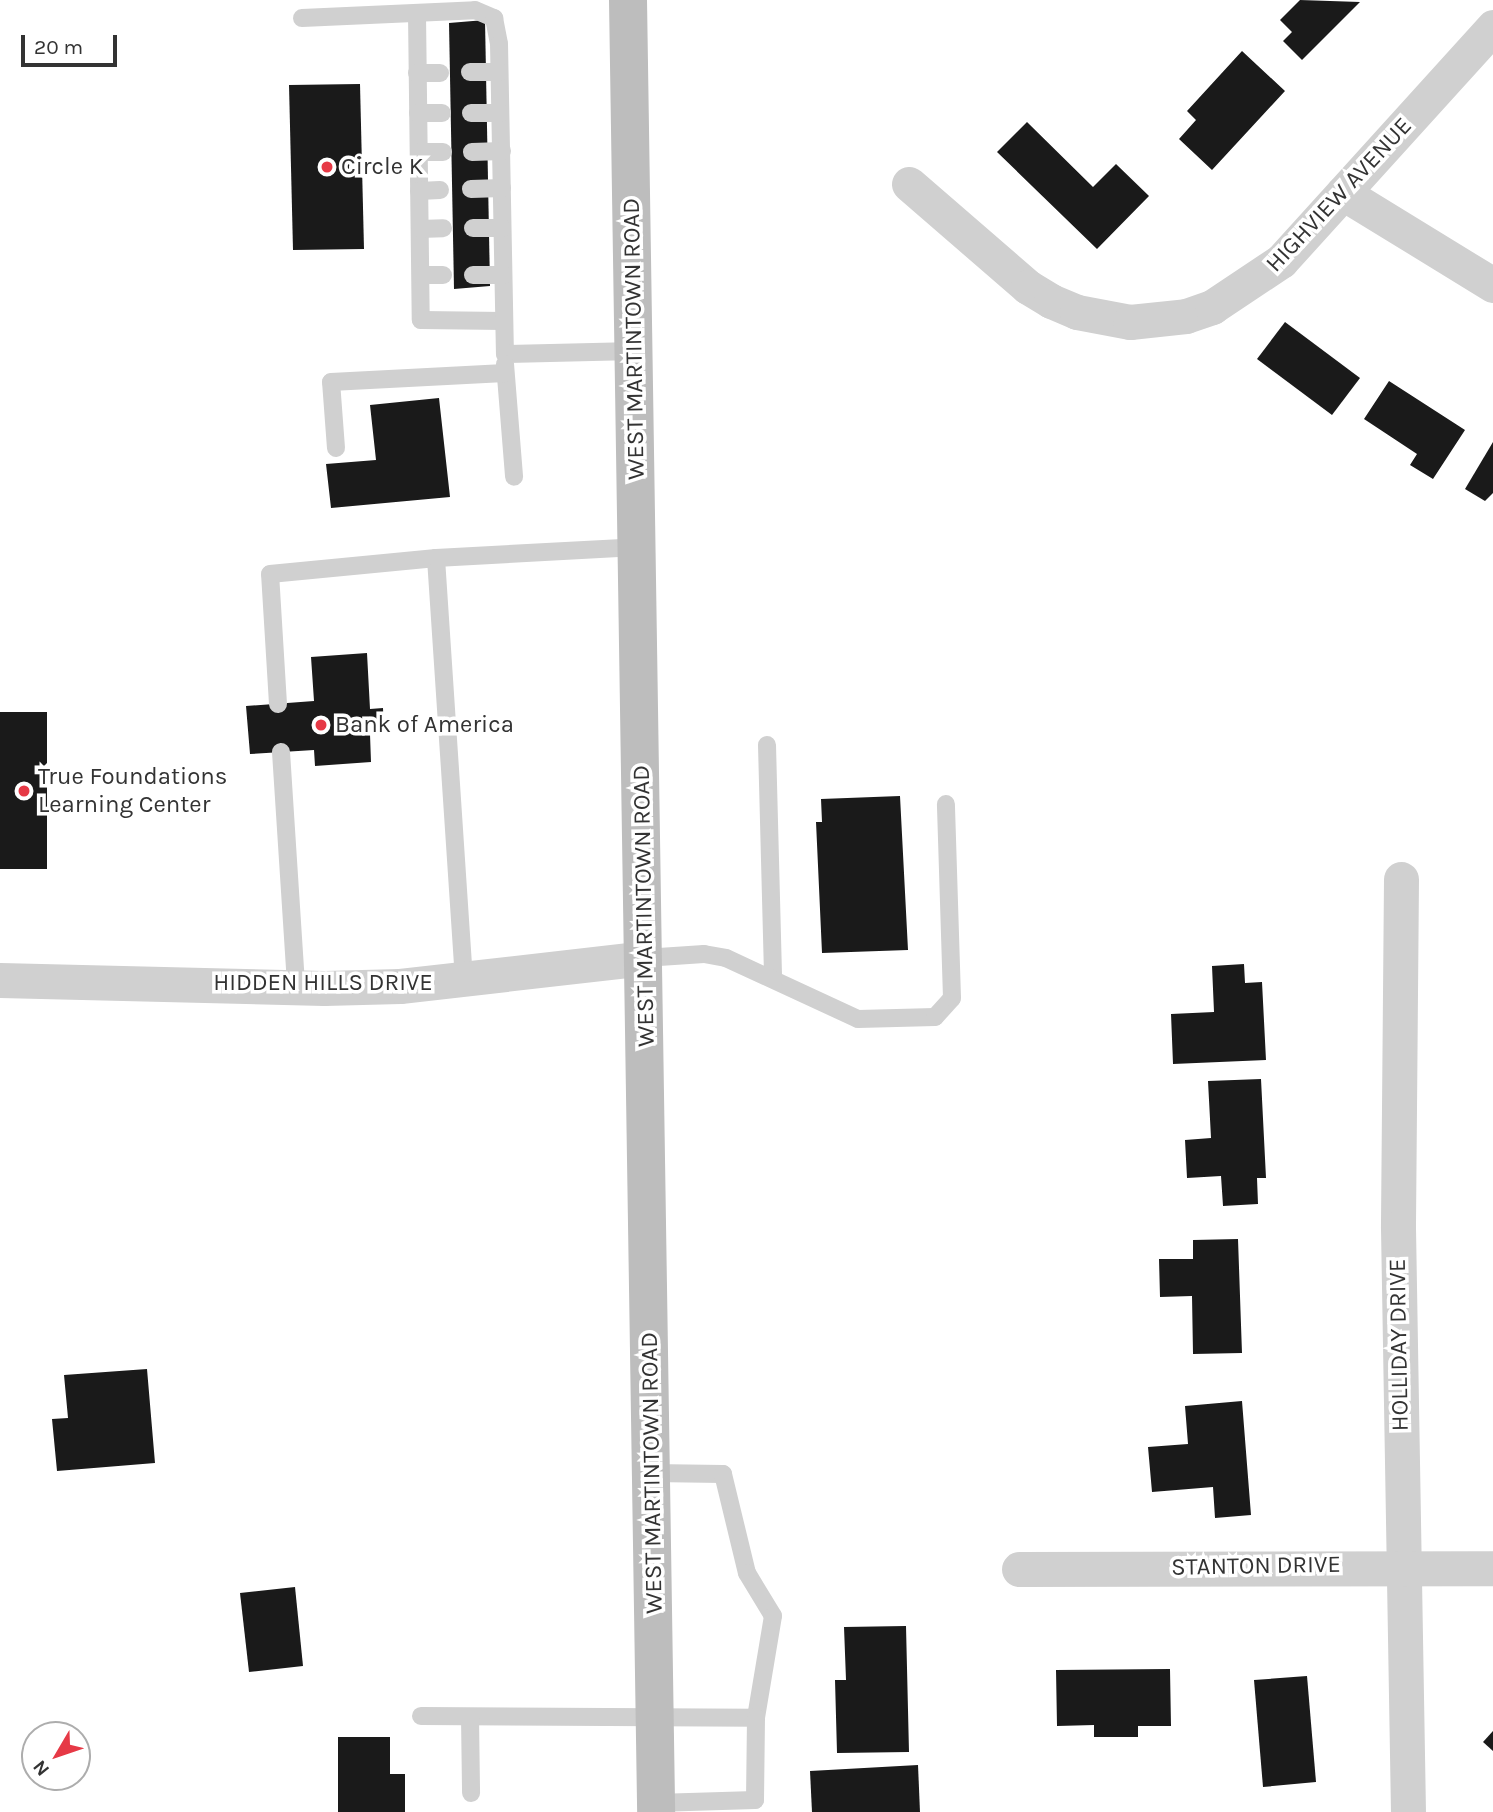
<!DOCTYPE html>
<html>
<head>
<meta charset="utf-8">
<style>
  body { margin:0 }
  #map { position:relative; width:1493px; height:1812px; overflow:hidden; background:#fff; font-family:Karla,sans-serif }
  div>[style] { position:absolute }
  .building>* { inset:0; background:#1a1a1a }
  .service>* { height:18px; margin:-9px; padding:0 9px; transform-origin:9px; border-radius:9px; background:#d0d0d0 }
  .minor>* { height:35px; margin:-17.5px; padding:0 17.5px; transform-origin:17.5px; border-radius:17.5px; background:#d0d0d0 }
  .secondary>* { height:38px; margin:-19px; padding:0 19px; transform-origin:19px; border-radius:19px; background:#bdbdbd }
  .dots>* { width:19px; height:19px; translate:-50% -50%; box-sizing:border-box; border:4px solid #fff; border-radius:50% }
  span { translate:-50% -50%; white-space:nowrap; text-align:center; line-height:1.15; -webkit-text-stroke:7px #fff; paint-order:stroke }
  .poi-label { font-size:24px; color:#333 }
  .left { translate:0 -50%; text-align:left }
  .street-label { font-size:24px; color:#333 }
  .north { position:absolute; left:21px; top:1721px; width:70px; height:70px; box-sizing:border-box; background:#fff; border:2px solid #adadad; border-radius:50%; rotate:231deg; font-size:19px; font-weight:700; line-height:28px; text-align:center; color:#333 }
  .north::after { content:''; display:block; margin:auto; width:24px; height:32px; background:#e63946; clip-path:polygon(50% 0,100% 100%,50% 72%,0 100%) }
  .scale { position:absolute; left:21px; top:35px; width:96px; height:32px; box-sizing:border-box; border:4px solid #333; border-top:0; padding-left:9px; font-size:21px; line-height:24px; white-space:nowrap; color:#333; -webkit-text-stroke:5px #fff; paint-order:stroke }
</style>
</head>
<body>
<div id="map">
  <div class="building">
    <div style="clip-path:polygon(1300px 0,1360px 2px,1302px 60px,1283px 41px,1292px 32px,1280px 20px)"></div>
    <div style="clip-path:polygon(485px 20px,490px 286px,454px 289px,449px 23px)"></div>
    <div style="clip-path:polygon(1242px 51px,1285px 91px,1212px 170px,1179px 139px,1196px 120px,1187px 111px)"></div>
    <div style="clip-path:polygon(360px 84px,364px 249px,293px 250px,289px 85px)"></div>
    <div style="clip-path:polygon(1027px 122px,1093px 187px,1116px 164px,1149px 196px,1097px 249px,997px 152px)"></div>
    <div style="clip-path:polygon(1285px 322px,1360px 378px,1332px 415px,1257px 359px)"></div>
    <div style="clip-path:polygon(1389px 381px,1465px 430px,1433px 479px,1410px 465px,1417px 454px,1364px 419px)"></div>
    <div style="clip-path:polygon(439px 398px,450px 497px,331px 508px,326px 464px,376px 460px,370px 405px)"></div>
    <div style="clip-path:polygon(1493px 442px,1493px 493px,1485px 501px,1465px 489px)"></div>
    <div style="clip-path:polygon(367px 653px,370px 709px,383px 708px,384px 733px,370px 734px,371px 762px,315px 766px,314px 750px,250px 754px,246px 706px,314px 701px,311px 657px)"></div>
    <div style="clip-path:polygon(0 712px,47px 712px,47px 869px,0 869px)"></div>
    <div style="clip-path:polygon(900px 796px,908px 950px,822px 953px,816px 822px,822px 822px,821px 799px)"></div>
    <div style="clip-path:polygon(1244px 964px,1245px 983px,1262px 982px,1266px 1060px,1173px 1064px,1171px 1014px,1214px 1012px,1212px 966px)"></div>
    <div style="clip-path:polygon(1261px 1079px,1266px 1178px,1257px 1178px,1258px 1204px,1223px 1206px,1221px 1176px,1187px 1178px,1185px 1140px,1211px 1138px,1208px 1081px)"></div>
    <div style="clip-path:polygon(1238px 1239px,1242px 1353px,1193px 1354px,1192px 1296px,1160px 1297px,1159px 1259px,1193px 1259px,1193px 1240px)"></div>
    <div style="clip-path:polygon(147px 1369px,155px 1463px,57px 1471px,52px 1419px,68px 1418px,64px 1375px)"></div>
    <div style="clip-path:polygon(1242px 1401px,1251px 1515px,1215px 1518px,1213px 1487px,1152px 1492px,1148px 1447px,1188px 1444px,1185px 1406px)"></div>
    <div style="clip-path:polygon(295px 1587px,303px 1666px,249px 1672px,240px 1593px)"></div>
    <div style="clip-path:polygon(906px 1626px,909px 1752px,837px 1753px,835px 1680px,846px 1680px,844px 1627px)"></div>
    <div style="clip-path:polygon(1170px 1669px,1171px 1726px,1138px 1726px,1138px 1737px,1094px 1737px,1094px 1725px,1057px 1726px,1056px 1670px)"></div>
    <div style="clip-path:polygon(1307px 1676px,1316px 1782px,1263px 1787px,1254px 1680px)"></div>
    <div style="clip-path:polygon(1493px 1731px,1493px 1751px,1483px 1742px)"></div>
    <div style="clip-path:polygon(338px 1737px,390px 1737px,390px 1774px,405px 1774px,405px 1812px,338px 1812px)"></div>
    <div style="clip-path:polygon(918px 1765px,920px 1812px,812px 1812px,810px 1771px)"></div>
  </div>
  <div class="service">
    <div style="left:417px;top:14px;width:306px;rotate:89.3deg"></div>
    <div style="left:421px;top:320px;width:83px;rotate:0.7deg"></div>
    <div style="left:302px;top:18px;width:173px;rotate:-2.6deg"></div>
    <div style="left:475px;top:10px;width:21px;rotate:23deg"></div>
    <div style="left:494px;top:18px;width:26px;rotate:79deg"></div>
    <div style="left:499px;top:44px;width:310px;rotate:88.9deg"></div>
    <div style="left:505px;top:354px;width:130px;rotate:-1.3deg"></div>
    <div style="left:470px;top:72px;width:29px"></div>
    <div style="left:417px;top:73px;width:23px"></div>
    <div style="left:418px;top:113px;width:24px"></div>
    <div style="left:471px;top:113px;width:29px"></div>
    <div style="left:420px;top:152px;width:23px"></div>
    <div style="left:472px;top:152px;width:30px;rotate:-2deg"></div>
    <div style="left:471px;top:189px;width:31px;rotate:-2deg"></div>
    <div style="left:419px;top:191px;width:21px;rotate:-3deg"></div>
    <div style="left:473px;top:228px;width:29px"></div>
    <div style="left:420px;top:229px;width:23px;rotate:-2deg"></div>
    <div style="left:421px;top:275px;width:22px"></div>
    <div style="left:473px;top:275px;width:30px"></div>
    <div style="left:505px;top:364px;width:113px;rotate:85.4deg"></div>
    <div style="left:336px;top:448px;width:66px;rotate:-94.3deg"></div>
    <div style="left:331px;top:382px;width:174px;rotate:-3deg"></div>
    <div style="left:278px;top:704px;width:130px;rotate:-93.5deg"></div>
    <div style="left:270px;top:574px;width:167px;rotate:-5.5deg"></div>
    <div style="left:767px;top:745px;width:232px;rotate:88.5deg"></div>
    <div style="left:281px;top:752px;width:235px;rotate:86.3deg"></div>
    <div style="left:644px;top:958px;width:60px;rotate:-3.8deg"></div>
    <div style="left:704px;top:954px;width:22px;rotate:10deg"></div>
    <div style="left:726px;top:958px;width:145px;rotate:24.8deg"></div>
    <div style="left:858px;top:1019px;width:77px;rotate:-1.5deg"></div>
    <div style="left:935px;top:1017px;width:25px;rotate:-48deg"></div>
    <div style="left:952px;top:998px;width:194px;rotate:-91.8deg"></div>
    <div style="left:464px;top:980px;width:423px;rotate:-93.8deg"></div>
    <div style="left:436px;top:558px;width:201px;rotate:-3.1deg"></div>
    <div style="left:652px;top:1473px;width:71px;rotate:0.8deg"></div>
    <div style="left:723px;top:1474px;width:102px;rotate:76.4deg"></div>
    <div style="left:747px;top:1573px;width:50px;rotate:58.8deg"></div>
    <div style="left:773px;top:1616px;width:103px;rotate:99.5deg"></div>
    <div style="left:421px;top:1716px;width:335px;rotate:0.3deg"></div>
    <div style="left:756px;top:1718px;width:82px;rotate:90.7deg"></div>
    <div style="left:755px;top:1800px;width:99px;rotate:178.3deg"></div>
    <div style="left:470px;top:1717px;width:76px;rotate:89.2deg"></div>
  </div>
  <div class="minor">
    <div style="left:909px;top:184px;width:157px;rotate:40.9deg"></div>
    <div style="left:1028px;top:287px;width:27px;rotate:31deg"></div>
    <div style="left:1051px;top:301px;width:28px;rotate:23deg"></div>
    <div style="left:1077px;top:312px;width:54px;rotate:10.7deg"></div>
    <div style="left:1130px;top:322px;width:56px;rotate:-6.1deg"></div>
    <div style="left:1186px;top:316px;width:28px;rotate:-19deg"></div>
    <div style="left:1212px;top:307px;width:83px;rotate:-33.7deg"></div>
    <div style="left:1281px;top:261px;width:316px;rotate:-47.8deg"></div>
    <div style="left:1343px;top:193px;width:176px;rotate:31.5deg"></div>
    <div style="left:1401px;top:879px;width:349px;rotate:90.5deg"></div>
    <div style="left:1398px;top:1228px;width:584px;rotate:89.02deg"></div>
    <div style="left:0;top:980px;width:324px;rotate:1.4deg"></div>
    <div style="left:324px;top:988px;width:76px;rotate:-1.5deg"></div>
    <div style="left:400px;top:986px;width:246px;rotate:-6.5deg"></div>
    <div style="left:1019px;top:1569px;width:474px;rotate:-0.1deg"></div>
  </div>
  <div class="secondary">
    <div style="left:628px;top:0;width:1812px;rotate:89.11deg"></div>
  </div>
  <div class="dots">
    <div style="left:327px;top:167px;background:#e63946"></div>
    <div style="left:321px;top:725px;background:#e63946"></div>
    <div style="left:24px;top:791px;background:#e63946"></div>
  </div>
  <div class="poi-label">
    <span class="left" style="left:341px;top:167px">Circle K</span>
    <span class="left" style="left:335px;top:725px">Bank of America</span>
    <span class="left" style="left:38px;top:791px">True Foundations<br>Learning Center</span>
  </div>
  <div class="street-label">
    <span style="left:1339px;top:195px;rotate:-47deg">HIGHVIEW AVENUE</span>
    <span style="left:634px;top:339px;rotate:-91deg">WEST MARTINTOWN ROAD</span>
    <span style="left:644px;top:906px;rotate:-91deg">WEST MARTINTOWN ROAD</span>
    <span style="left:323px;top:983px">HIDDEN HILLS DRIVE</span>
    <span style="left:1399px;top:1345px;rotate:-91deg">HOLLIDAY DRIVE</span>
    <span style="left:652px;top:1473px;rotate:-91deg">WEST MARTINTOWN ROAD</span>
    <span style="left:1256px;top:1566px;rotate:-1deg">STANTON DRIVE</span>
  </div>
  <div class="north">N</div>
  <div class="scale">20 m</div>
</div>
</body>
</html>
